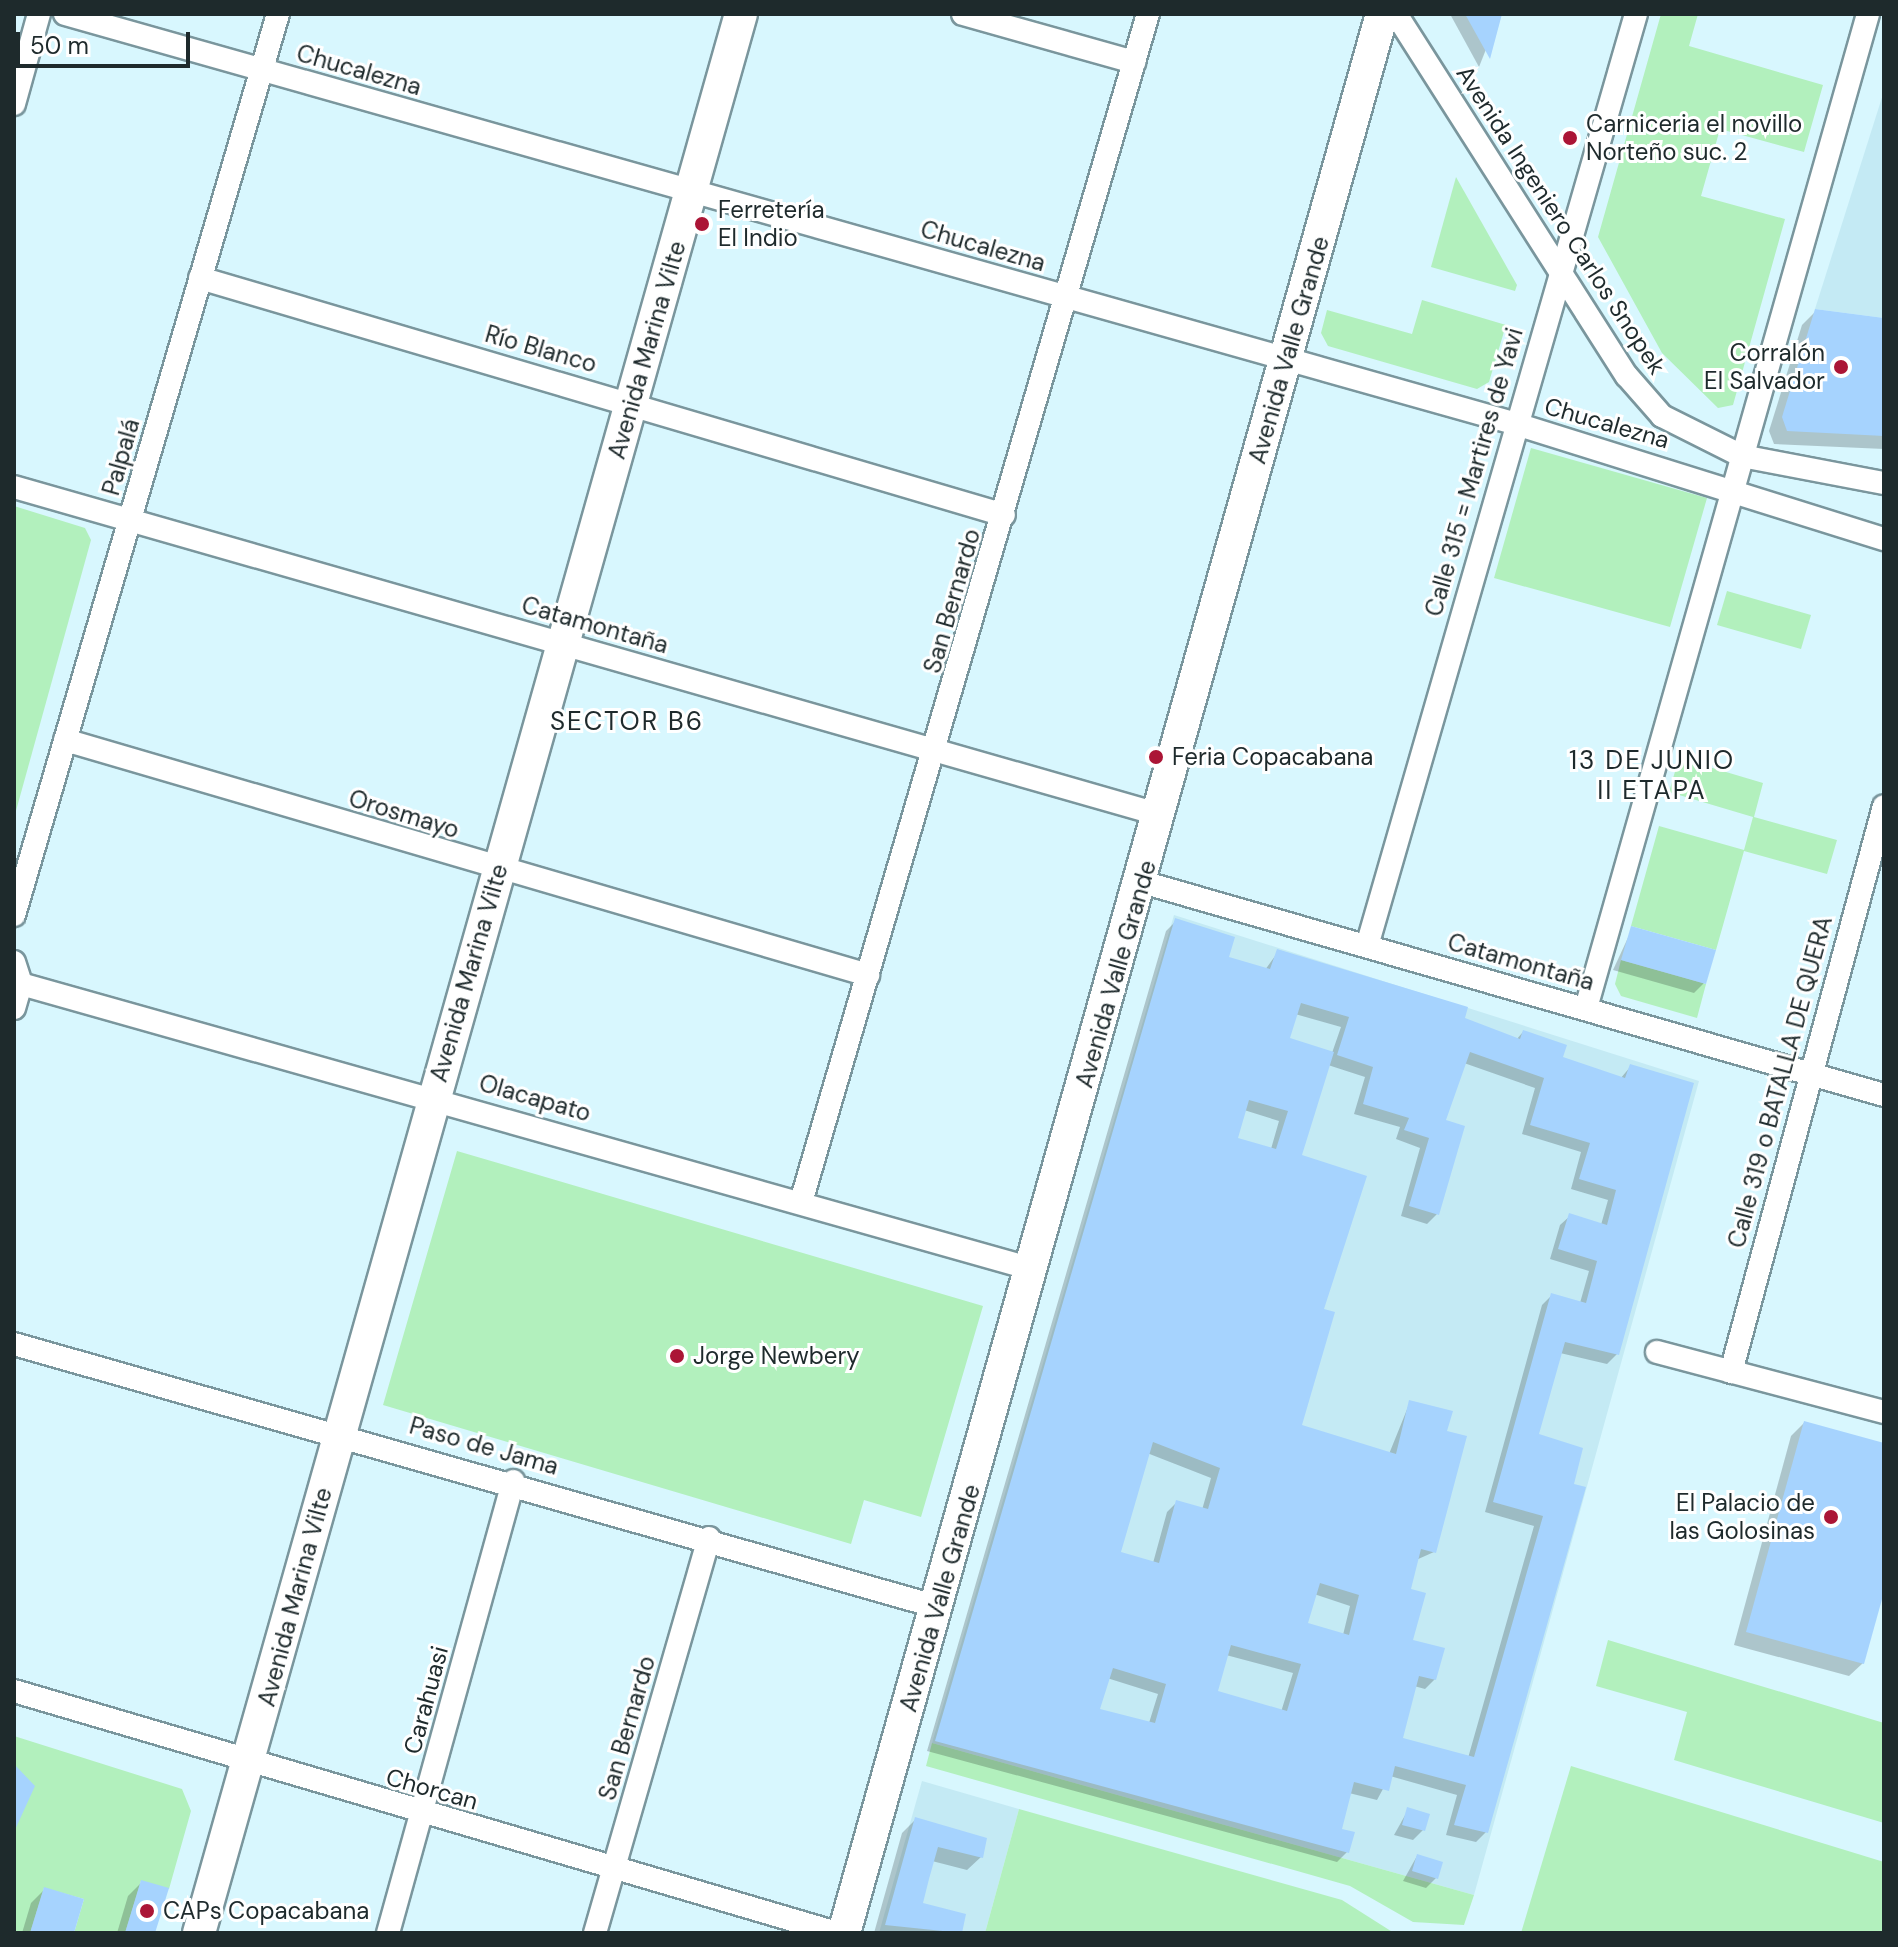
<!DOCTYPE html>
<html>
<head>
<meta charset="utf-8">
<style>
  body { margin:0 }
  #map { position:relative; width:1898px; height:1947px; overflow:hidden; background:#d8f7fe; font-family:"DM Sans",sans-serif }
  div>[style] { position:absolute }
  .built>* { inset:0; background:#c4eaf4 }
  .green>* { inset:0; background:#b2f0bd }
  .shadow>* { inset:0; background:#0003 }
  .building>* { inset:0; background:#a6d3fe }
  .roads { filter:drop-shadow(2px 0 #7a969d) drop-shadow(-2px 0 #7a969d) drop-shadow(0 2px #7a969d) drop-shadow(0 -2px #7a969d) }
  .street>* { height:22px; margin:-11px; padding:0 11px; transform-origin:11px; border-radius:11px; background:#fff }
  .secondary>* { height:32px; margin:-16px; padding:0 16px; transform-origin:16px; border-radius:16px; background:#fff }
  .dots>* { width:22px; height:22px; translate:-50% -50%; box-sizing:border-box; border:4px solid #fff; border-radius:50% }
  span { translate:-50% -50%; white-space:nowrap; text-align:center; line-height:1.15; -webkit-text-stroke:6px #fff; paint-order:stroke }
  .street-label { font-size:24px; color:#1e2a2c }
  .poi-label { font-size:24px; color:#1e2a2c }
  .left { translate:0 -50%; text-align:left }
  .right { translate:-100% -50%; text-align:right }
  .neighbourhood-label { font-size:26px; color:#1e2a2c; letter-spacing:2px }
  .frame { position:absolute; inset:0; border:16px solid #1e2a2c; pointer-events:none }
  .scale { position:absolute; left:16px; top:32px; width:174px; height:36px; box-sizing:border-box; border:4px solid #1e2a2c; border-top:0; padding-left:10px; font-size:24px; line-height:28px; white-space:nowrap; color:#1e2a2c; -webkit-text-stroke:6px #fff; paint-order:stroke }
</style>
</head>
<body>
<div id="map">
  <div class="built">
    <div style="clip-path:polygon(1884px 91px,1884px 318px,1815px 309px)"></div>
    <div style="clip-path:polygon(1174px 915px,1699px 1081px,1474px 1895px,932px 1743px)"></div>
    <div style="clip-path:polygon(922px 1781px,1019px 1809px,985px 1933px,879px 1933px)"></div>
  </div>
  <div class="green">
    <div style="clip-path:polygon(1661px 14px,1698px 14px,1689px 46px,1823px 85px,1804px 152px,1720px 129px,1701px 196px,1785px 219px,1733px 405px,1718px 408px,1662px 353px,1598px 237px)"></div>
    <div style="clip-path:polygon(1456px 177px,1517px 285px,1515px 291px,1431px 267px)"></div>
    <div style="clip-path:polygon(1422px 300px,1506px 325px,1489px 382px,1477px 389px,1328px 346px,1321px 333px,1327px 310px,1412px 334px)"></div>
    <div style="clip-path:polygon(1531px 448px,1707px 498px,1670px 627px,1494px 578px)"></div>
    <div style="clip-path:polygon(14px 506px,85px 528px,91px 540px,14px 818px)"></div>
    <div style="clip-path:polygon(1727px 591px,1811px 615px,1801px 649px,1717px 625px)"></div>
    <div style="clip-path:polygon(1679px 758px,1763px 783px,1754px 817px,1837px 840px,1827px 874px,1744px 851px,1716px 950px,1631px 926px,1659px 826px,1744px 850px,1753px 817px,1669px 792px)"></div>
    <div style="clip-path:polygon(1621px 960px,1706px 984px,1697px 1018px,1621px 996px,1615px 984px)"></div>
    <div style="clip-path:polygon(457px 1151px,983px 1306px,921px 1517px,864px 1500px,851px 1544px,383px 1405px)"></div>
    <div style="clip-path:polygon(1608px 1640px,1884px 1723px,1884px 1823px,1674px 1760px,1687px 1712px,1596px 1686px)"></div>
    <div style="clip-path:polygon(14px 1736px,182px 1789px,191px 1811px,169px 1889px,141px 1881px,125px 1933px,74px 1933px,84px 1899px,44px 1888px,30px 1933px,14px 1933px)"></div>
    <div style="clip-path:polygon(932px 1743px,1474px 1895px,1464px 1925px,1413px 1922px,1350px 1886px,926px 1766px)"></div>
    <div style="clip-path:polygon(1571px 1766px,1884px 1862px,1884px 1933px,1521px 1933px)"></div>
    <div style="clip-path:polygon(1019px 1809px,1342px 1900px,1394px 1933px,985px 1933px)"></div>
  </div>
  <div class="shadow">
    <div style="clip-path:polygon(1450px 14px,1500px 14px,1479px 67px)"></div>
    <div style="clip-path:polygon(1816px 311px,1884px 320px,1884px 449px,1774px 444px,1769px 431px,1802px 325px)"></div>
    <div style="clip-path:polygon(evenodd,1176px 921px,1227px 959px,1265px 970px,1278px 952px,1516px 1040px,1523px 1032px,1561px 1058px,1620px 1079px,1631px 1066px,1617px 1354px,1607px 1364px,1560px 1353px,1536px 1436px,1581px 1449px,1486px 1832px,1476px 1842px,1446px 1835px,1457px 1795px,1390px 1776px,1377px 1800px,1349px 1793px,1339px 1830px,1347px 1852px,1337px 1862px,927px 1751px,1166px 931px,1176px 921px,1295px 1014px,1341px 1027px,1332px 1053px,1288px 1039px,1295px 1014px,1176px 921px,1464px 1063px,1535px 1088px,1522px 1134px,1581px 1152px,1571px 1189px,1608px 1200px,1601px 1225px,1570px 1216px,1560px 1225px,1550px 1259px,1589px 1271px,1580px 1303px,1552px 1295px,1542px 1305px,1485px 1512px,1534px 1526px,1468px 1758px,1400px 1740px,1414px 1686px,1425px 1689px,1435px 1679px,1411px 1642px,1409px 1590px,1416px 1560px,1434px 1552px,1445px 1432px,1410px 1402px,1389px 1454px,1299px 1427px,1322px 1310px,1300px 1157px,1328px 1065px,1365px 1077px,1354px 1114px,1400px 1127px,1396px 1139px,1420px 1148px,1401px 1216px,1427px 1224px,1437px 1214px,1444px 1122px,1464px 1063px,1176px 921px,1244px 1110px,1279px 1121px,1271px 1149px,1235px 1139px,1244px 1110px,1176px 921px,1147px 1453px,1211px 1478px,1202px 1510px,1177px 1502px,1167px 1512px,1153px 1563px,1119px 1553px,1147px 1453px,1176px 921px,1314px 1594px,1350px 1606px,1343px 1635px,1305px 1624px,1314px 1594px,1176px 921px,1226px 1655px,1293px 1673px,1281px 1712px,1215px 1693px,1226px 1655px,1176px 921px,1107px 1678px,1158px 1694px,1149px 1723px,1098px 1710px,1107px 1678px)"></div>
    <div style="clip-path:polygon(1632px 929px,1704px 983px,1694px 993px,1613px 970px)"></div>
    <div style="clip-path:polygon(1804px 1423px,1884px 1445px,1884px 1584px,1863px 1663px,1849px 1676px,1734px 1645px,1791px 1436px)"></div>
    <div style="clip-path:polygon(1408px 1810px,1423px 1830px,1413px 1840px,1394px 1835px)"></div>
    <div style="clip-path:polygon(915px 1820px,981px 1857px,967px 1870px,932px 1861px,920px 1905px,964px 1915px,960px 1933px,874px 1933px,902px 1833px)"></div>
    <div style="clip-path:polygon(1417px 1856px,1436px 1878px,1426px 1888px,1403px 1881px)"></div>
    <div style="clip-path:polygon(141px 1883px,153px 1933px,117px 1933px,128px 1896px)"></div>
    <div style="clip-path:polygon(44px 1890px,72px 1933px,22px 1933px,31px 1903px)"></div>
  </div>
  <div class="building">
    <div style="clip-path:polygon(1465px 14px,1502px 14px,1490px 59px)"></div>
    <div style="clip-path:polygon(1815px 309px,1884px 318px,1884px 436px,1787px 431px,1782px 417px)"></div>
    <div style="clip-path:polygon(evenodd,1175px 918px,1235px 937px,1229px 957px,1270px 969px,1277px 949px,1468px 1007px,1465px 1018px,1520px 1039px,1523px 1030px,1567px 1045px,1563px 1057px,1625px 1078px,1630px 1064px,1694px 1083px,1619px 1355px,1565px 1342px,1539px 1434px,1583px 1448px,1574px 1484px,1586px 1487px,1488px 1833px,1454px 1825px,1466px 1785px,1395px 1766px,1389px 1791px,1354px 1782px,1342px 1829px,1355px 1832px,1349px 1853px,935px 1741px,1175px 918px,1301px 1003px,1349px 1017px,1337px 1055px,1373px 1067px,1363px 1104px,1409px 1118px,1404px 1130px,1429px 1138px,1409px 1206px,1439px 1215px,1465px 1126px,1446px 1120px,1470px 1052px,1544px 1078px,1530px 1125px,1590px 1143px,1579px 1179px,1616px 1190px,1607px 1225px,1569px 1213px,1558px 1249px,1597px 1261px,1586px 1303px,1551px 1293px,1493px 1502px,1543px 1516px,1474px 1757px,1403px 1738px,1419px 1676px,1436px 1680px,1445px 1648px,1413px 1640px,1426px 1593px,1411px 1589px,1421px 1549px,1436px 1553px,1467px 1436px,1447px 1431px,1453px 1411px,1409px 1400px,1396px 1454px,1302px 1425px,1335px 1312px,1324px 1309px,1367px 1176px,1302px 1155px,1334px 1052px,1290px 1038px,1301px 1003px,1175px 918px,1249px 1100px,1288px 1111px,1276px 1149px,1238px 1138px,1249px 1100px,1175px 918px,1153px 1442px,1220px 1468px,1208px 1509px,1176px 1500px,1159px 1563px,1121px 1552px,1153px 1442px,1175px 918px,1320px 1583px,1359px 1595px,1349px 1635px,1308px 1623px,1320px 1583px,1175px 918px,1231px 1645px,1301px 1664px,1287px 1711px,1218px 1691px,1231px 1645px,1175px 918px,1113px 1668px,1166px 1684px,1155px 1723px,1100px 1709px,1113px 1668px)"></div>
    <div style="clip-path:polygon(1631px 926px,1716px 950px,1706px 984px,1621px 960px)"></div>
    <div style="clip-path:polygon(1804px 1421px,1884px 1443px,1884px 1592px,1864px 1664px,1746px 1632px)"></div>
    <div style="clip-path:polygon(14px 1764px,35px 1786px,14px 1832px)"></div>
    <div style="clip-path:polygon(1407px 1807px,1430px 1814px,1425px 1831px,1402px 1825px)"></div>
    <div style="clip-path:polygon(915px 1817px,987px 1838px,983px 1858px,938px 1847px,929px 1879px,923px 1903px,966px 1914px,962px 1933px,885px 1925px)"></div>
    <div style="clip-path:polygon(1417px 1854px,1443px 1862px,1438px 1879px,1412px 1871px)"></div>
    <div style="clip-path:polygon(141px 1880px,169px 1888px,155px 1933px,125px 1933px)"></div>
    <div style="clip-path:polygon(44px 1887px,84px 1899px,74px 1933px,30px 1933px)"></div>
  </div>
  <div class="roads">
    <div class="street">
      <div style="left:65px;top:14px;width:1505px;rotate:15.77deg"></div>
      <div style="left:1513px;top:423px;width:389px;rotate:17.4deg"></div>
      <div style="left:963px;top:14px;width:178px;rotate:15.7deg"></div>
      <div style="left:1396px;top:14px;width:429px;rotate:57.5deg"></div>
      <div style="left:1627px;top:376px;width:53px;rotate:48.8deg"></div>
      <div style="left:1662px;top:416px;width:89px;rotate:26.6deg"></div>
      <div style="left:1742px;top:456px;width:145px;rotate:10.8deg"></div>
      <div style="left:14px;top:104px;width:93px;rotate:-74.5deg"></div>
      <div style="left:200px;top:278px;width:838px;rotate:16.42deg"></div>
      <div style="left:14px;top:487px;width:1193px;rotate:15.96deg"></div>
      <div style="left:65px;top:740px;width:837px;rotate:16.31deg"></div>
      <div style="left:1142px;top:882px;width:772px;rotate:16.02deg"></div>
      <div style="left:14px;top:915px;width:939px;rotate:-73.67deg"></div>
      <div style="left:1367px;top:946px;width:970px;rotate:-73.9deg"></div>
      <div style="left:14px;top:962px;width:23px;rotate:72deg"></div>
      <div style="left:21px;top:984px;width:25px;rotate:106deg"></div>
      <div style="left:21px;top:984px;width:1050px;rotate:15.74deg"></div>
      <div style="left:1586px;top:1008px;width:1033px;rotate:-74.16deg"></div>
      <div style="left:801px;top:1202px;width:1238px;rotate:-73.72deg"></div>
      <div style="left:14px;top:1344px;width:961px;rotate:15.89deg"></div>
      <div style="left:1657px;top:1352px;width:235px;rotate:14.8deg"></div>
      <div style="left:1731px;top:1372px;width:586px;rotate:-74.87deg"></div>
      <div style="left:14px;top:1691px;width:858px;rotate:16.39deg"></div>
      <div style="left:388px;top:1933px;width:469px;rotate:-74.5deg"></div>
      <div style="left:595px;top:1933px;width:411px;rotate:-73.9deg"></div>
    </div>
    <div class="secondary">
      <div style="left:199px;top:1933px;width:1994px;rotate:-74.23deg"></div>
      <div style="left:844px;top:1933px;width:1993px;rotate:-74.34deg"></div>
    </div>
  </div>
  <div class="dots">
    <div style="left:1570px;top:138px;background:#ab1536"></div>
    <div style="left:702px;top:224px;background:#ab1536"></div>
    <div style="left:1841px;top:367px;background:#ab1536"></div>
    <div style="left:1156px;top:757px;background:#ab1536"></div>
    <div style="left:677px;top:1356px;background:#ab1536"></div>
    <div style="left:1831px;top:1517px;background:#ab1536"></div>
    <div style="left:147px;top:1911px;background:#ab1536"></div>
  </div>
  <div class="street-label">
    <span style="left:359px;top:70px;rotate:16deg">Chucalezna</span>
    <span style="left:1561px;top:220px;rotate:57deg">Avenida Ingeniero Carlos Snopek</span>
    <span style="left:983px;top:246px;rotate:16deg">Chucalezna</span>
    <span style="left:541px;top:349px;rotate:16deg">Río Blanco</span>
    <span style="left:647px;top:350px;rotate:-74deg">Avenida Marina Vilte</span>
    <span style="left:1289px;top:350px;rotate:-74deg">Avenida Valle Grande</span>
    <span style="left:1607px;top:423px;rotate:16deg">Chucalezna</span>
    <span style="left:121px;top:457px;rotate:-74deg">Palpalá</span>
    <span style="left:1474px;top:472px;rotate:-74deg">Calle 315 = Martires de Yavi</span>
    <span style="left:952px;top:601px;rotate:-74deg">San Bernardo</span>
    <span style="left:595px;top:625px;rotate:16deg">Catamontaña</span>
    <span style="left:404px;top:814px;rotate:17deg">Orosmayo</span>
    <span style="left:1521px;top:962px;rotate:16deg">Catamontaña</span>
    <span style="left:469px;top:973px;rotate:-74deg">Avenida Marina Vilte</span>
    <span style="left:1116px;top:974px;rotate:-74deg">Avenida Valle Grande</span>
    <span style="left:1780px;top:1082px;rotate:-75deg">Calle 319 o BATALLA DE QUERA</span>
    <span style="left:535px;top:1098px;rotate:16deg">Olacapato</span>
    <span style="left:484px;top:1446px;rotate:16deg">Paso de Jama</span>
    <span style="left:295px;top:1597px;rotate:-75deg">Avenida Marina Vilte</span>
    <span style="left:940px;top:1598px;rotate:-74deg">Avenida Valle Grande</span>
    <span style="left:426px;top:1700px;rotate:-75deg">Carahuasi</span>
    <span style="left:627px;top:1728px;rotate:-74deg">San Bernardo</span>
    <span style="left:432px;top:1789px;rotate:16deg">Chorcan</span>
  </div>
  <div class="poi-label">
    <span class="left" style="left:1586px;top:138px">Carniceria el novillo<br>Norteño suc. 2</span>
    <span class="left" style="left:718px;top:224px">Ferretería<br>El Indio</span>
    <span class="right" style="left:1825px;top:367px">Corralón<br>El Salvador</span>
    <span class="left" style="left:1172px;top:757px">Feria Copacabana</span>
    <span class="left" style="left:693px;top:1356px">Jorge Newbery</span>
    <span class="right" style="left:1815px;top:1517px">El Palacio de<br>las Golosinas</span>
    <span class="left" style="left:163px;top:1911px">CAPs Copacabana</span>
  </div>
  <div class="neighbourhood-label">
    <span style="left:627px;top:722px">SECTOR B6</span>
    <span style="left:1652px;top:776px">13 DE JUNIO<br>II ETAPA</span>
  </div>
  <div class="frame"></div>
  <div class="scale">50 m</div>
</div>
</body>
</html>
